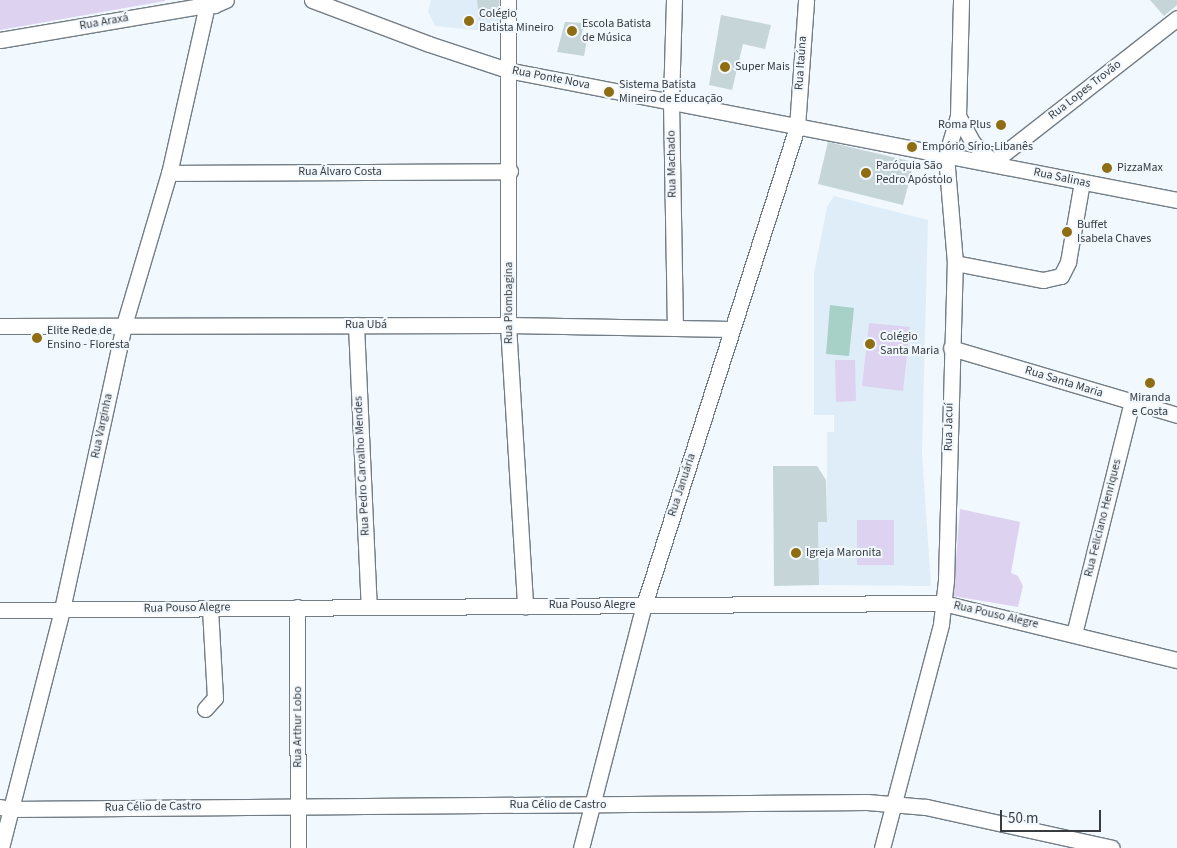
<!DOCTYPE html>
<html>
<head>
<meta charset="utf-8">
<style>
  body { margin:0 }
  #map { position:relative; width:1177px; height:848px; overflow:hidden; background:#f1f8fe; font-family:"Source Sans 3",sans-serif }
  div>[style] { position:absolute }
  .built>* { inset:0; background:#dfedf8 }
  .green>* { inset:0; background:#ded2f1 }
  .water>* { inset:0; background:#a7d0c6 }
  .building>* { inset:0; background:#c5d5d8 }
  .roads { filter:drop-shadow(1px 0 #737d85) drop-shadow(-1px 0 #737d85) drop-shadow(0 1px #737d85) drop-shadow(0 -1px #737d85) }
  .minor>* { height:15px; margin:-7.5px; padding:0 7.5px; transform-origin:7.5px; border-radius:7.5px; background:#fff }
  .dots>* { width:14px; height:14px; translate:-50% -50%; box-sizing:border-box; border:2px solid #f1f8fe; border-radius:50% }
  span { translate:-50% -50%; white-space:nowrap; text-align:center; line-height:1.15; -webkit-text-stroke:4px #f1f8fe; paint-order:stroke }
  .poi-label { font-size:12px; color:#383c40 }
  .left { translate:0 -50%; text-align:left }
  .right { translate:-100% -50%; text-align:right }
  .street-label { font-size:12px; color:#383c40 }
  .scale { position:absolute; left:1000px; top:810px; width:101px; height:22px; box-sizing:border-box; border:2px solid #383c40; border-top:0; padding-left:6px; font-size:15px; line-height:18px; white-space:nowrap; color:#383c40; -webkit-text-stroke:4px #f1f8fe; paint-order:stroke }
</style>
</head>
<body>
<div id="map">
  <div class="built">
    <div style="clip-path:polygon(431px 0,504px 0,504px 33px,435px 26px,428px 11px)"></div>
    <div style="clip-path:polygon(834px 196px,928px 220px,922px 453px,931px 586px,819px 585px,818px 522px,827px 521px,827px 432px,834px 432px,834px 415px,814px 415px,814px 273px,827px 207px)"></div>
  </div>
  <div class="green">
    <div style="clip-path:polygon(0 0,165px 0,165px 1px,0 30px)"></div>
    <div style="clip-path:polygon(869px 323px,910px 327px,903px 391px,862px 386px)"></div>
    <div style="clip-path:polygon(835px 360px,855px 360px,856px 401px,836px 402px)"></div>
    <div style="clip-path:polygon(960px 509px,1020px 522px,1011px 573px,1018px 576px,1023px 586px,1018px 607px,953px 596px)"></div>
    <div style="clip-path:polygon(857px 520px,894px 520px,894px 565px,857px 565px)"></div>
  </div>
  <div class="water">
    <div style="clip-path:polygon(830px 305px,854px 308px,849px 356px,826px 354px)"></div>
  </div>
  <div class="building">
    <div style="clip-path:polygon(477px 0,499px 0,499px 19px,479px 19px)"></div>
    <div style="clip-path:polygon(1150px 0,1177px 0,1177px 5px,1164px 16px)"></div>
    <div style="clip-path:polygon(721px 15px,771px 25px,765px 49px,743px 44px,732px 90px,709px 85px)"></div>
    <div style="clip-path:polygon(565px 22px,584px 23px,581px 39px,587px 40px,584px 56px,557px 52px)"></div>
    <div style="clip-path:polygon(828px 142px,914px 162px,903px 205px,818px 184px)"></div>
    <div style="clip-path:polygon(773px 466px,817px 466px,826px 480px,827px 522px,818px 522px,819px 585px,774px 586px)"></div>
  </div>
  <div class="roads">
    <div class="minor">
      <div style="left:312px;top:0;width:125px;rotate:20.6deg"></div>
      <div style="left:429px;top:44px;width:82px;rotate:18.4deg"></div>
      <div style="left:507px;top:70px;width:682px;rotate:10.98deg"></div>
      <div style="left:508px;top:0;width:325px;rotate:90deg"></div>
      <div style="left:508px;top:325px;width:282px;rotate:86.5deg"></div>
      <div style="left:674px;top:0;width:101px;rotate:91.7deg"></div>
      <div style="left:671px;top:101px;width:227px;rotate:89deg"></div>
      <div style="left:200px;top:1px;width:15px;rotate:16deg"></div>
      <div style="left:214px;top:5px;width:13px;rotate:-23deg"></div>
      <div style="left:0;top:40px;width:210px;rotate:-9.6deg"></div>
      <div style="left:207px;top:5px;width:172px;rotate:102.7deg"></div>
      <div style="left:169px;top:173px;width:159px;rotate:106.5deg"></div>
      <div style="left:124px;top:325px;width:292px;rotate:102.3deg"></div>
      <div style="left:62px;top:610px;width:246px;rotate:104.4deg"></div>
      <div style="left:958px;top:116px;width:31px;rotate:61deg"></div>
      <div style="left:973px;top:143px;width:28px;rotate:44deg"></div>
      <div style="left:993px;top:162px;width:234px;rotate:-38deg"></div>
      <div style="left:169px;top:173px;width:341px;rotate:-0.3deg"></div>
      <div style="left:955px;top:263px;width:90px;rotate:10.9deg"></div>
      <div style="left:1043px;top:280px;width:18px;rotate:-13deg"></div>
      <div style="left:1061px;top:276px;width:16px;rotate:-63deg"></div>
      <div style="left:1068px;top:262px;width:81px;rotate:-80.1deg"></div>
      <div style="left:356px;top:325px;width:282px;rotate:87.4deg"></div>
      <div style="left:0;top:326px;width:508px;rotate:-0.11deg"></div>
      <div style="left:508px;top:325px;width:223px;rotate:1deg"></div>
      <div style="left:951px;top:348px;width:236px;rotate:16.5deg"></div>
      <div style="left:297px;top:607px;width:241px;rotate:89.8deg"></div>
      <div style="left:0;top:610px;width:943px;rotate:-0.43deg"></div>
      <div style="left:943px;top:603px;width:241px;rotate:13.7deg"></div>
      <div style="left:1074px;top:634px;width:239px;rotate:-76deg"></div>
      <div style="left:205px;top:709px;width:15px;rotate:-48deg"></div>
      <div style="left:215px;top:698px;width:90px;rotate:-93.2deg"></div>
      <div style="left:0;top:807px;width:10px;rotate:11deg"></div>
      <div style="left:10px;top:809px;width:857px;rotate:-0.47deg"></div>
      <div style="left:867px;top:802px;width:59px;rotate:4.8deg"></div>
      <div style="left:926px;top:807px;width:190px;rotate:12.4deg"></div>
      <div style="left:581px;top:848px;width:251px;rotate:-75.5deg"></div>
      <div style="left:644px;top:605px;width:502px;rotate:-72.25deg"></div>
      <div style="left:797px;top:127px;width:127px;rotate:-85.9deg"></div>
      <div style="left:882px;top:848px;width:232px;rotate:-75.2deg"></div>
      <div style="left:941px;top:624px;width:44px;rotate:-83.5deg"></div>
      <div style="left:946px;top:580px;width:317px;rotate:-88.4deg"></div>
      <div style="left:955px;top:263px;width:107px;rotate:-94.8deg"></div>
      <div style="left:946px;top:156px;width:42px;rotate:-73.3deg"></div>
      <div style="left:958px;top:116px;width:116px;rotate:-88.5deg"></div>
    </div>
  </div>
  <div class="dots">
    <div style="left:469px;top:21px;background:#8f6d12"></div>
    <div style="left:572px;top:31px;background:#8f6d12"></div>
    <div style="left:725px;top:67px;background:#8f6d12"></div>
    <div style="left:609px;top:92px;background:#8f6d12"></div>
    <div style="left:1001px;top:125px;background:#8f6d12"></div>
    <div style="left:912px;top:147px;background:#8f6d12"></div>
    <div style="left:1107px;top:168px;background:#8f6d12"></div>
    <div style="left:866px;top:173px;background:#8f6d12"></div>
    <div style="left:1067px;top:232px;background:#8f6d12"></div>
    <div style="left:37px;top:338px;background:#8f6d12"></div>
    <div style="left:870px;top:344px;background:#8f6d12"></div>
    <div style="left:1150px;top:383px;background:#8f6d12"></div>
    <div style="left:796px;top:553px;background:#8f6d12"></div>
  </div>
  <div class="poi-label">
    <span class="left" style="left:479px;top:21px">Colégio<br>Batista Mineiro</span>
    <span class="left" style="left:582px;top:31px">Escola Batista<br>de Música</span>
    <span class="left" style="left:735px;top:67px">Super Mais</span>
    <span class="left" style="left:619px;top:92px">Sistema Batista<br>Mineiro de Educação</span>
    <span class="right" style="left:991px;top:125px">Roma Plus</span>
    <span class="left" style="left:922px;top:147px">Empório Sírio-Libanês</span>
    <span class="left" style="left:876px;top:173px">Paróquia São<br>Pedro Apóstolo</span>
    <span class="left" style="left:1117px;top:168px">PizzaMax</span>
    <span class="left" style="left:1077px;top:232px">Buffet<br>Isabela Chaves</span>
    <span class="left" style="left:47px;top:338px">Elite Rede de<br>Ensino - Floresta</span>
    <span class="left" style="left:880px;top:344px">Colégio<br>Santa Maria</span>
    <span style="left:1150px;top:405px">Miranda<br>e Costa</span>
    <span class="left" style="left:806px;top:553px">Igreja Maronita</span>
  </div>
  <div class="street-label">
    <span style="left:104px;top:22px;rotate:-10deg">Rua Araxá</span>
    <span style="left:801px;top:63px;rotate:-86deg">Rua Itaúna</span>
    <span style="left:551px;top:78px;rotate:11deg">Rua Ponte Nova</span>
    <span style="left:1085px;top:90px;rotate:-38deg">Rua Lopes Trovão</span>
    <span style="left:672px;top:164px;rotate:-91deg">Rua Machado</span>
    <span style="left:340px;top:172px">Rua Álvaro Costa</span>
    <span style="left:1062px;top:178px;rotate:12deg">Rua Salinas</span>
    <span style="left:509px;top:303px;rotate:-90deg">Rua Plombagina</span>
    <span style="left:366px;top:325px">Rua Ubá</span>
    <span style="left:1064px;top:382px;rotate:17deg">Rua Santa Maria</span>
    <span style="left:102px;top:426px;rotate:-78deg">Rua Varginha</span>
    <span style="left:949px;top:427px;rotate:-89deg">Rua Jacuí</span>
    <span style="left:362px;top:466px;rotate:-93deg">Rua Pedro Carvalho Mendes</span>
    <span style="left:682px;top:485px;rotate:-72deg">Rua Januária</span>
    <span style="left:1103px;top:518px;rotate:-76deg">Rua Feliciano Henriques</span>
    <span style="left:592px;top:605px">Rua Pouso Alegre</span>
    <span style="left:187px;top:608px;rotate:-1deg">Rua Pouso Alegre</span>
    <span style="left:996px;top:615px;rotate:13deg">Rua Pouso Alegre</span>
    <span style="left:298px;top:727px;rotate:-90deg">Rua Arthur Lobo</span>
    <span style="left:558px;top:805px">Rua Célio de Castro</span>
    <span style="left:153px;top:807px;rotate:-1deg">Rua Célio de Castro</span>
  </div>
  <div class="scale">50 m</div>
</div>
</body>
</html>
